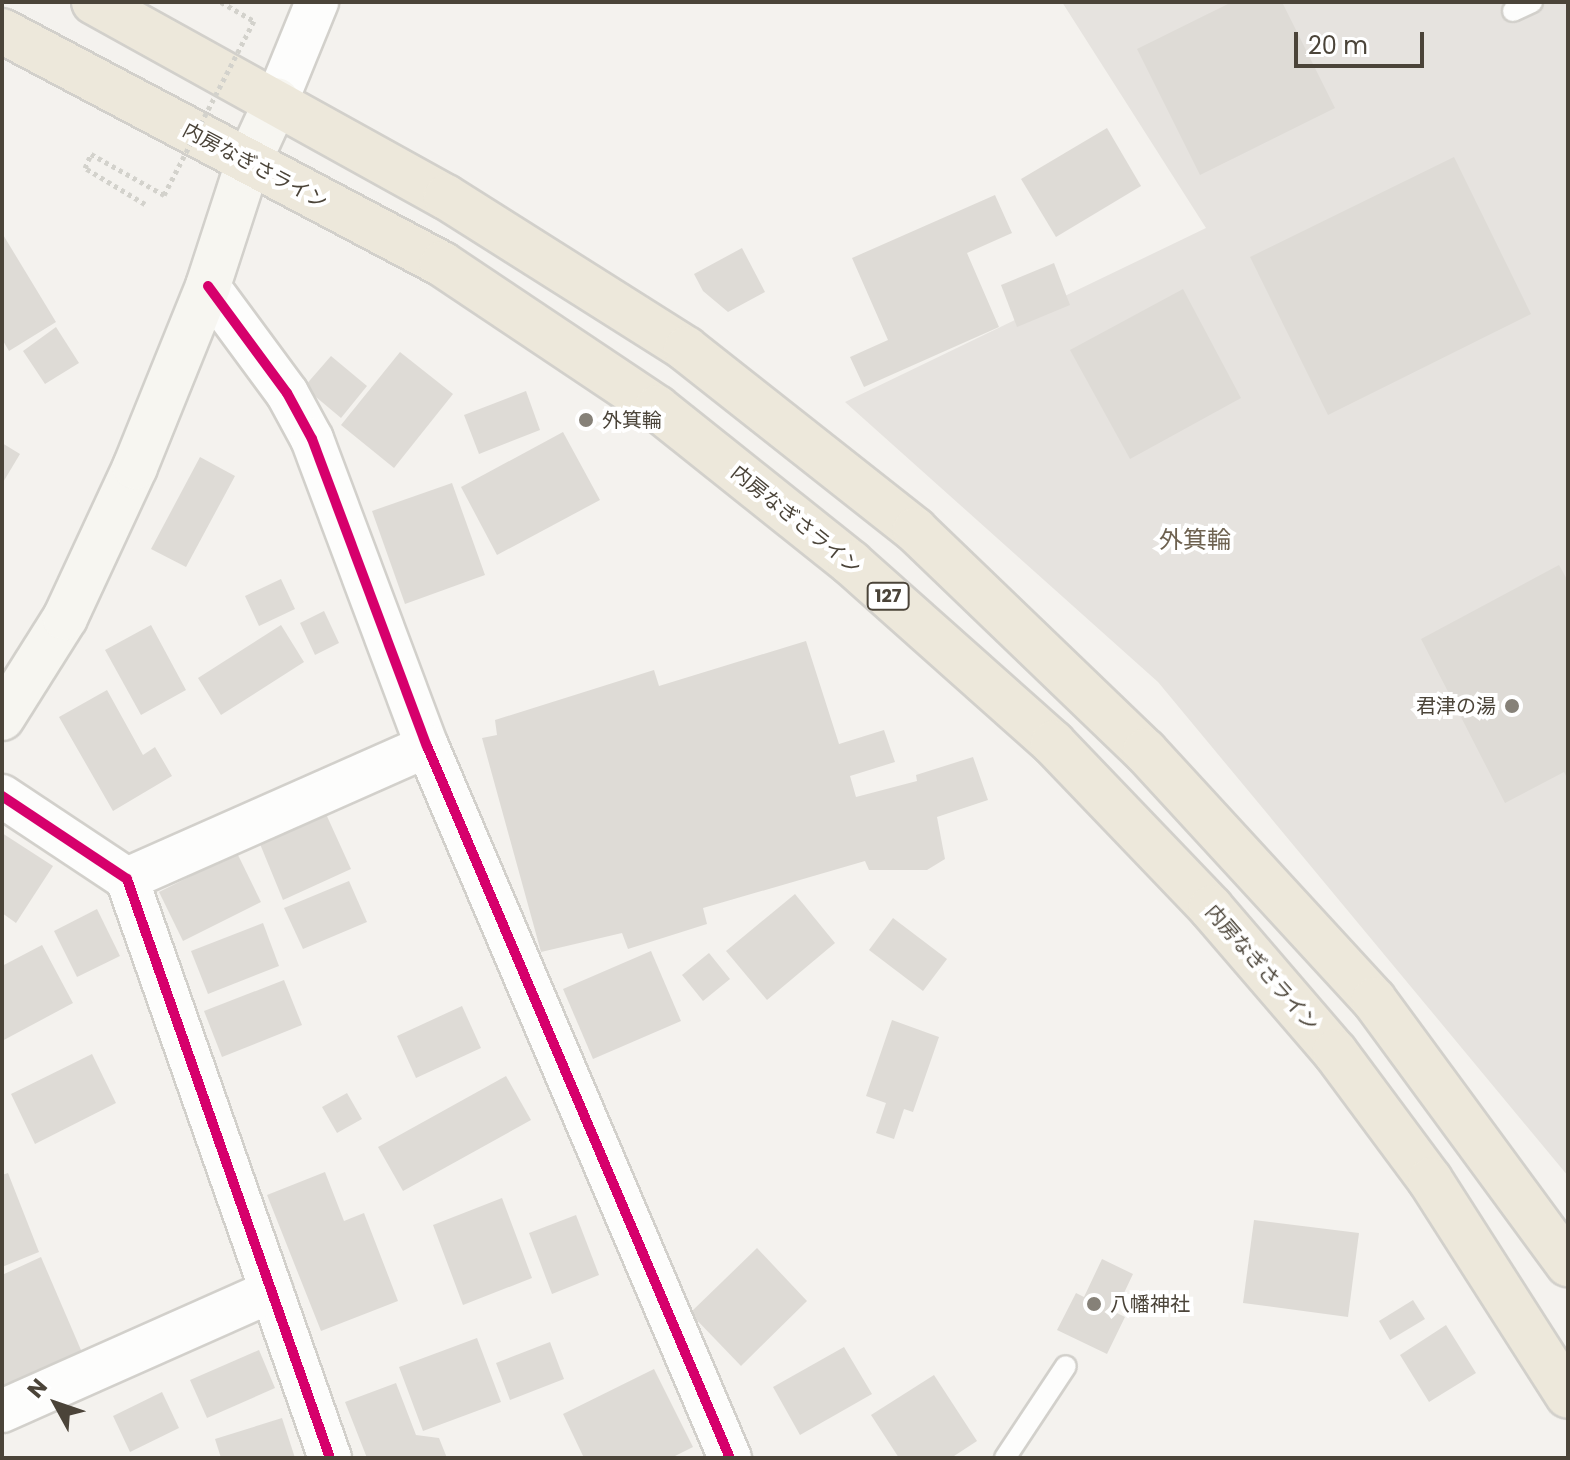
<!DOCTYPE html>
<html>
<head>
<meta charset="utf-8">
<style>
  body { margin:0 }
  #map { position:relative; width:1570px; height:1460px; overflow:hidden; background:#f4f2ee; font-family:Poppins,"Noto Sans JP",sans-serif }
  div>[style] { position:absolute }
  .parking>* { inset:0; background:#e6e3df }
  .building>* { inset:0; background:#dedbd6 }
  .path>* { height:5px; margin-top:-2.5px; transform-origin:0; background:repeating-linear-gradient(90deg,#d3d2cc 0 4px,transparent 0 8px) }
  .roads { filter:drop-shadow(2px 0 #d2d0cb) drop-shadow(-2px 0 #d2d0cb) drop-shadow(0 2px #d2d0cb) drop-shadow(0 -2px #d2d0cb) }
  .lane>* { height:20px; margin:-10px; padding:0 10px; transform-origin:10px; border-radius:10px; background:#fdfdfc }
  .street>* { height:42px; margin:-21px; padding:0 21px; transform-origin:21px; border-radius:21px; background:#fdfdfc }
  .secondary>* { height:44px; margin:-22px; padding:0 22px; transform-origin:22px; border-radius:22px; background:#f7f6f1 }
  .highway>* { height:44px; margin:-22px; padding:0 22px; transform-origin:22px; border-radius:22px; background:#ede8db }
  .path-bridge>* { height:5px; margin-top:-2.5px; transform-origin:0; background:repeating-linear-gradient(90deg,#d3d2cc 0 4px,transparent 0 8px) }
  .cycleway>* { height:10px; margin:-5px; padding:0 5px; transform-origin:5px; border-radius:5px; background:#d6006c }
  .dots>* { width:22px; height:22px; translate:-50% -50%; box-sizing:border-box; border:4px solid #fff; border-radius:50% }
  span { translate:-50% -50%; white-space:nowrap; text-align:center; line-height:1.15; -webkit-text-stroke:8px #fff; paint-order:stroke }
  .shield-label span { padding:2px 6px; background:#fff; border:2px solid; border-radius:6px; -webkit-text-stroke-width:0 }
  .shield-label { font-size:18px; color:#4b4439; font-weight:700 }
  .street-label { font-size:20px; color:#4b4439 }
  .poi-label { font-size:20px; color:#4b4439 }
  .left { translate:0 -50%; text-align:left }
  .right { translate:-100% -50%; text-align:right }
  .quarter-label { font-size:24px; color:#6e6250 }
  .frame { position:absolute; inset:0; border:4px solid #4b4439; pointer-events:none }
  .north { position:absolute; left:16px; top:1364px; width:80px; height:80px; -webkit-text-stroke:6px #fff; paint-order:stroke; rotate:310deg; font-size:22px; font-weight:700; line-height:32px; text-align:center; color:#4b4439 }
  .north::after { content:''; display:block; margin:auto; width:28px; height:36px; background:#4b4439; clip-path:polygon(50% 0,100% 100%,50% 72%,0 100%) }
  .scale { position:absolute; left:1294px; top:32px; width:130px; height:36px; box-sizing:border-box; border:4px solid #4b4439; border-top:0; padding-left:10px; font-size:24px; line-height:28px; white-space:nowrap; color:#4b4439; -webkit-text-stroke:6px #fff; paint-order:stroke }
</style>
</head>
<body>
<div id="map">
  <div class="parking">
    <div style="clip-path:polygon(1062px 2px,1568px 2px,1568px 1176px,1158px 682px,845px 402px,1206px 228px)"></div>
  </div>
  <div class="building">
    <div style="clip-path:polygon(1232px 2px,1282px 2px,1335px 108px,1200px 175px,1137px 49px)"></div>
    <div style="clip-path:polygon(1107px 128px,1141px 186px,1056px 237px,1021px 179px)"></div>
    <div style="clip-path:polygon(1454px 157px,1531px 314px,1328px 415px,1250px 257px)"></div>
    <div style="clip-path:polygon(995px 195px,1012px 233px,967px 253px,999px 327px,864px 387px,850px 357px,888px 340px,852px 258px)"></div>
    <div style="clip-path:polygon(2px 233px,56px 322px,9px 351px,2px 339px)"></div>
    <div style="clip-path:polygon(742px 248px,765px 292px,728px 312px,703px 291px,694px 274px)"></div>
    <div style="clip-path:polygon(1054px 263px,1070px 305px,1017px 327px,1001px 285px)"></div>
    <div style="clip-path:polygon(1183px 289px,1241px 398px,1130px 459px,1070px 350px)"></div>
    <div style="clip-path:polygon(56px 327px,79px 363px,45px 384px,23px 351px)"></div>
    <div style="clip-path:polygon(400px 352px,453px 394px,394px 468px,341px 425px)"></div>
    <div style="clip-path:polygon(331px 356px,367px 386px,341px 418px,304px 387px)"></div>
    <div style="clip-path:polygon(526px 391px,540px 430px,479px 454px,464px 415px)"></div>
    <div style="clip-path:polygon(563px 432px,600px 500px,497px 555px,461px 487px)"></div>
    <div style="clip-path:polygon(2px 443px,20px 454px,2px 484px)"></div>
    <div style="clip-path:polygon(200px 457px,235px 476px,186px 567px,151px 549px)"></div>
    <div style="clip-path:polygon(452px 483px,485px 575px,405px 604px,372px 511px)"></div>
    <div style="clip-path:polygon(1559px 565px,1568px 581px,1568px 780px,1564px 772px,1505px 803px,1421px 639px)"></div>
    <div style="clip-path:polygon(281px 579px,295px 609px,259px 626px,245px 596px)"></div>
    <div style="clip-path:polygon(324px 611px,339px 643px,315px 655px,300px 623px)"></div>
    <div style="clip-path:polygon(151px 625px,186px 690px,141px 715px,105px 650px)"></div>
    <div style="clip-path:polygon(281px 625px,304px 662px,221px 715px,198px 678px)"></div>
    <div style="clip-path:polygon(806px 641px,839px 744px,884px 730px,895px 762px,850px 776px,856px 797px,917px 781px,916px 775px,973px 757px,988px 800px,937px 817px,945px 859px,927px 870px,869px 870px,865px 861px,703px 908px,707px 924px,628px 949px,622px 933px,541px 952px,482px 738px,497px 735px,495px 720px,654px 670px,659px 686px)"></div>
    <div style="clip-path:polygon(107px 690px,143px 755px,155px 747px,172px 776px,113px 811px,59px 717px)"></div>
    <div style="clip-path:polygon(326px 814px,351px 869px,283px 900px,260px 844px)"></div>
    <div style="clip-path:polygon(2px 833px,53px 866px,16px 923px,2px 913px)"></div>
    <div style="clip-path:polygon(237px 853px,261px 902px,183px 941px,159px 892px)"></div>
    <div style="clip-path:polygon(349px 881px,367px 922px,303px 949px,284px 908px)"></div>
    <div style="clip-path:polygon(795px 894px,835px 943px,767px 1000px,726px 951px)"></div>
    <div style="clip-path:polygon(97px 909px,120px 956px,77px 977px,54px 931px)"></div>
    <div style="clip-path:polygon(893px 918px,947px 959px,923px 991px,869px 950px)"></div>
    <div style="clip-path:polygon(263px 923px,279px 966px,208px 994px,191px 951px)"></div>
    <div style="clip-path:polygon(42px 945px,73px 1003px,2px 1041px,2px 966px)"></div>
    <div style="clip-path:polygon(651px 951px,681px 1021px,593px 1059px,563px 989px)"></div>
    <div style="clip-path:polygon(709px 953px,730px 979px,703px 1001px,682px 975px)"></div>
    <div style="clip-path:polygon(284px 980px,302px 1025px,222px 1057px,204px 1011px)"></div>
    <div style="clip-path:polygon(462px 1006px,481px 1048px,416px 1078px,397px 1036px)"></div>
    <div style="clip-path:polygon(892px 1020px,939px 1037px,913px 1112px,904px 1109px,894px 1139px,876px 1133px,886px 1103px,866px 1096px)"></div>
    <div style="clip-path:polygon(92px 1054px,116px 1103px,35px 1144px,11px 1094px)"></div>
    <div style="clip-path:polygon(506px 1076px,531px 1120px,403px 1191px,378px 1147px)"></div>
    <div style="clip-path:polygon(347px 1093px,362px 1119px,337px 1133px,322px 1107px)"></div>
    <div style="clip-path:polygon(325px 1172px,344px 1221px,364px 1213px,398px 1301px,321px 1331px,267px 1195px)"></div>
    <div style="clip-path:polygon(8px 1173px,39px 1252px,2px 1267px,2px 1175px)"></div>
    <div style="clip-path:polygon(502px 1198px,532px 1278px,463px 1305px,433px 1225px)"></div>
    <div style="clip-path:polygon(576px 1215px,599px 1275px,552px 1294px,529px 1233px)"></div>
    <div style="clip-path:polygon(1254px 1220px,1359px 1233px,1348px 1317px,1243px 1303px)"></div>
    <div style="clip-path:polygon(757px 1248px,807px 1301px,741px 1366px,690px 1313px)"></div>
    <div style="clip-path:polygon(41px 1257px,84px 1357px,2px 1393px,2px 1275px)"></div>
    <div style="clip-path:polygon(1102px 1259px,1133px 1274px,1115px 1312px,1125px 1317px,1107px 1354px,1057px 1330px,1076px 1293px,1084px 1297px)"></div>
    <div style="clip-path:polygon(1413px 1300px,1425px 1319px,1390px 1340px,1379px 1321px)"></div>
    <div style="clip-path:polygon(1446px 1325px,1476px 1373px,1429px 1402px,1400px 1355px)"></div>
    <div style="clip-path:polygon(477px 1338px,501px 1402px,423px 1431px,399px 1367px)"></div>
    <div style="clip-path:polygon(550px 1342px,564px 1379px,510px 1400px,496px 1363px)"></div>
    <div style="clip-path:polygon(844px 1347px,872px 1394px,800px 1435px,773px 1387px)"></div>
    <div style="clip-path:polygon(259px 1350px,275px 1388px,207px 1418px,190px 1380px)"></div>
    <div style="clip-path:polygon(654px 1369px,693px 1447px,671px 1458px,584px 1458px,563px 1414px)"></div>
    <div style="clip-path:polygon(934px 1375px,977px 1441px,951px 1458px,899px 1458px,871px 1415px)"></div>
    <div style="clip-path:polygon(396px 1383px,416px 1435px,439px 1438px,447px 1458px,367px 1458px,345px 1402px)"></div>
    <div style="clip-path:polygon(162px 1392px,179px 1428px,130px 1452px,113px 1416px)"></div>
    <div style="clip-path:polygon(282px 1418px,295px 1458px,221px 1458px,215px 1439px)"></div>
  </div>
  <div class="path">
    <div style="left:221px;top:2px;width:38px;rotate:30deg"></div>
    <div style="left:145px;top:204px;width:70px;rotate:-149deg"></div>
    <div style="left:85px;top:168px;width:15px;rotate:-67deg"></div>
    <div style="left:91px;top:154px;width:84px;rotate:29.3deg"></div>
  </div>
  <div class="roads">
    <div class="lane">
      <div style="left:1513px;top:11px;width:21px;rotate:-25deg"></div>
      <div style="left:1005px;top:1458px;width:110px;rotate:-56.5deg"></div>
    </div>
    <div class="street">
      <div style="left:277px;top:100px;width:106px;rotate:-67.8deg"></div>
      <div style="left:208px;top:286px;width:133px;rotate:53.6deg"></div>
      <div style="left:287px;top:393px;width:52px;rotate:61.5deg"></div>
      <div style="left:312px;top:439px;width:328px;rotate:69.5deg"></div>
      <div style="left:427px;top:746px;width:774px;rotate:66.95deg"></div>
      <div style="left:2px;top:796px;width:150px;rotate:33.6deg"></div>
      <div style="left:127px;top:879px;width:614px;rotate:70.68deg"></div>
      <div style="left:127px;top:879px;width:328px;rotate:-23.9deg"></div>
      <div style="left:2px;top:1411px;width:295px;rotate:-24deg"></div>
    </div>
    <div class="secondary">
      <div style="left:2px;top:718px;width:118px;rotate:-57.8deg"></div>
      <div style="left:65px;top:618px;width:166px;rotate:-65.1deg"></div>
      <div style="left:135px;top:467px;width:195px;rotate:-68deg"></div>
      <div style="left:208px;top:286px;width:129px;rotate:-72deg"></div>
      <div style="left:248px;top:163px;width:69px;rotate:-65.3deg"></div>
    </div>
    <div class="highway">
      <div style="left:94px;top:2px;width:402px;rotate:29deg"></div>
      <div style="left:446px;top:197px;width:284px;rotate:32.3deg"></div>
      <div style="left:686px;top:349px;width:292px;rotate:38.3deg"></div>
      <div style="left:915px;top:530px;width:319px;rotate:43.9deg"></div>
      <div style="left:1145px;top:751px;width:338px;rotate:47.4deg"></div>
      <div style="left:1374px;top:1000px;width:328px;rotate:53.7deg"></div>
      <div style="left:2px;top:31px;width:498px;rotate:27.9deg"></div>
      <div style="left:442px;top:264px;width:259px;rotate:33.8deg"></div>
      <div style="left:657px;top:408px;width:248px;rotate:38.6deg"></div>
      <div style="left:851px;top:563px;width:271px;rotate:41.7deg"></div>
      <div style="left:1053px;top:743px;width:228px;rotate:46.2deg"></div>
      <div style="left:1211px;top:908px;width:190px;rotate:49.3deg"></div>
      <div style="left:1335px;top:1052px;width:159px;rotate:53.4deg"></div>
      <div style="left:1430px;top:1180px;width:256px;rotate:57.4deg"></div>
    </div>
  </div>
  <div class="path-bridge">
    <div style="left:164px;top:195px;width:196px;rotate:-62.7deg"></div>
  </div>
  <div class="cycleway">
    <div style="left:208px;top:286px;width:133px;rotate:53.6deg"></div>
    <div style="left:287px;top:393px;width:52px;rotate:61.5deg"></div>
    <div style="left:312px;top:439px;width:328px;rotate:69.5deg"></div>
    <div style="left:427px;top:746px;width:774px;rotate:66.95deg"></div>
    <div style="left:2px;top:796px;width:150px;rotate:33.6deg"></div>
    <div style="left:127px;top:879px;width:614px;rotate:70.68deg"></div>
  </div>
  <div class="dots">
    <div style="left:586px;top:420px;background:#868178"></div>
    <div style="left:1512px;top:706px;background:#868178"></div>
    <div style="left:1094px;top:1304px;background:#868178"></div>
  </div>
  <div class="shield-label">
    <span style="left:888px;top:596px">127</span>
  </div>
  <div class="street-label">
    <span style="left:255px;top:166px;rotate:28deg">内房なぎさライン</span>
    <span style="left:796px;top:520px;rotate:39deg">内房なぎさライン</span>
    <span style="left:1262px;top:968px;rotate:49deg">内房なぎさライン</span>
  </div>
  <div class="poi-label">
    <span class="left" style="left:602px;top:420px">外箕輪</span>
    <span class="right" style="left:1496px;top:706px">君津の湯</span>
    <span class="left" style="left:1110px;top:1304px">八幡神社</span>
  </div>
  <div class="quarter-label">
    <span style="left:1195px;top:540px">外箕輪</span>
  </div>
  <div class="frame"></div>
  <div class="north">N</div>
  <div class="scale">20 m</div>
</div>
</body>
</html>
